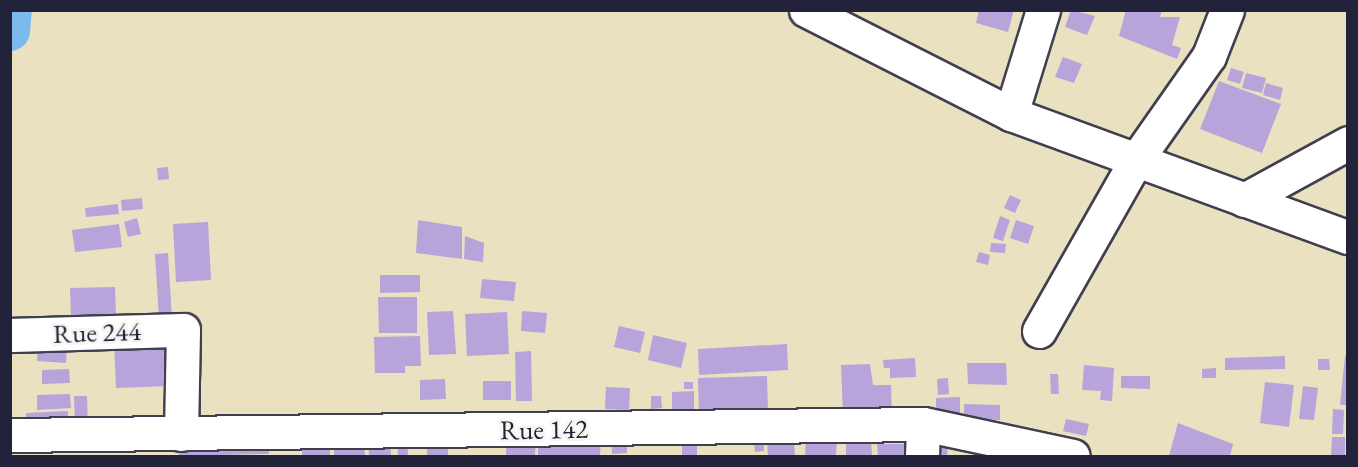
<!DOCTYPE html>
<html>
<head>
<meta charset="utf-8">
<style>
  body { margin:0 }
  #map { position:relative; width:1358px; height:467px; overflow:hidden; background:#eae1c1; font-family:"EB Garamond",serif }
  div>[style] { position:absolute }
  .river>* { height:40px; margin:-20px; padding:0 20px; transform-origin:20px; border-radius:20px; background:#7cb9ef }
  .building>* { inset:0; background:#b6a4da }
  .roads { filter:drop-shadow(2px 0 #403f4f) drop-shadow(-2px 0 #403f4f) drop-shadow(0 2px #403f4f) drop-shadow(0 -2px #403f4f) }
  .minor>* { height:33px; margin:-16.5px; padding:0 16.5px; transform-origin:16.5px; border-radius:16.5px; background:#fff }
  span { translate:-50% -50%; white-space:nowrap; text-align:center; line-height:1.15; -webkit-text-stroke:6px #f6f6f2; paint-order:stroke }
  .street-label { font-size:27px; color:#22223b }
  .frame { position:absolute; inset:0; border:12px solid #22223b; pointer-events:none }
</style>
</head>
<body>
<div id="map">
  <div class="river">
    <div style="left:10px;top:31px;width:21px;rotate:-85deg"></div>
  </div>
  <div class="building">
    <div style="clip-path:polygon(979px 10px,1014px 10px,1008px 32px,976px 23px)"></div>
    <div style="clip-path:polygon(1071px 10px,1095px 16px,1087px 35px,1065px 27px)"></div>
    <div style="clip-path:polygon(1126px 10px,1162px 10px,1160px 17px,1180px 17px,1172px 45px,1181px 48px,1177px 59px,1119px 36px)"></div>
    <div style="clip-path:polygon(1063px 57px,1082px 64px,1074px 83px,1055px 77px)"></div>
    <div style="clip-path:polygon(1231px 68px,1244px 72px,1240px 84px,1227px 80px)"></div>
    <div style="clip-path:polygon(1246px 73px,1266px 78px,1262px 93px,1242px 88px)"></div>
    <div style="clip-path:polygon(1219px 81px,1281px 104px,1262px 153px,1200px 129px)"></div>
    <div style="clip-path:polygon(1266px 83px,1283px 88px,1280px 100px,1263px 95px)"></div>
    <div style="clip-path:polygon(168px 167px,169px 179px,158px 180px,157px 168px)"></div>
    <div style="clip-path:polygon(1010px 195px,1021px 200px,1015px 213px,1004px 208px)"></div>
    <div style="clip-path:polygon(142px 198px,143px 209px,122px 211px,121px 200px)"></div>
    <div style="clip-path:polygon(118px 204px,119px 214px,86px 217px,85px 208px)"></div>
    <div style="clip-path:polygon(1000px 216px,1010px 220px,1003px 241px,993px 238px)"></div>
    <div style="clip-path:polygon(137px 218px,141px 234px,128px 237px,124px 222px)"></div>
    <div style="clip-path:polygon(418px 220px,462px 227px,462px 259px,416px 253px)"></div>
    <div style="clip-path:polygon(1016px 220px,1034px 226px,1028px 244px,1010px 238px)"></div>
    <div style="clip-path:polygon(208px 222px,211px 280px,176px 282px,173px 224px)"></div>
    <div style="clip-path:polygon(119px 224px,122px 247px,75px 252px,72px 230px)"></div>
    <div style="clip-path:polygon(465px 236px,484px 243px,483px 262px,464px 259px)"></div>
    <div style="clip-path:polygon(991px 243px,1006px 244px,1005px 253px,990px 252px)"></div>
    <div style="clip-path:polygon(979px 252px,990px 255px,988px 265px,976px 262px)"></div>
    <div style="clip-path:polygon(168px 253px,172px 319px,159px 319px,155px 254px)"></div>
    <div style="clip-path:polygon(380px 275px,420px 275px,420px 292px,380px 293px)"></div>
    <div style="clip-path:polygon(482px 279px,516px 282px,514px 301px,480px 298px)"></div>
    <div style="clip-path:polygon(115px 287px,116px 316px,71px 317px,70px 288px)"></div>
    <div style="clip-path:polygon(378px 297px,417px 297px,417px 333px,379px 333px)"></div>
    <div style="clip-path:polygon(453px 311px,456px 354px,429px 355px,427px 312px)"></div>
    <div style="clip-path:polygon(522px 311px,547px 313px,545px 333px,521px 331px)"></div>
    <div style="clip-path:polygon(507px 312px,509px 354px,467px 356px,465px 314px)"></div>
    <div style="clip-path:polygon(619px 326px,645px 332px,640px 353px,614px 347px)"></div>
    <div style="clip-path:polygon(653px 335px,687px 343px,681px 368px,648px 360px)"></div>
    <div style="clip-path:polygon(420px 336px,421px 366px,405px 366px,405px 373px,375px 373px,374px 337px)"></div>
    <div style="clip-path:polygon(169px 341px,170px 386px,116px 388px,114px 343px)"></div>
    <div style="clip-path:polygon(38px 343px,67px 344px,66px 363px,37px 361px)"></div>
    <div style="clip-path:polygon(787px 344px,788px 370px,699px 375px,698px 349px)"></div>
    <div style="clip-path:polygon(531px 351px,532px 401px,516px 401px,515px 352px)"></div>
    <div style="clip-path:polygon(1285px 356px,1285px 369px,1225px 370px,1225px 358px)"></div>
    <div style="clip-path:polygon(1345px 356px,1348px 356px,1348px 405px,1340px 405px)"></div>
    <div style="clip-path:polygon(915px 358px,916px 377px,890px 378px,890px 368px,884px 368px,883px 360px)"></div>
    <div style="clip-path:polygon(1318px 359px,1329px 359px,1330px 370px,1318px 370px)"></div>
    <div style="clip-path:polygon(967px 363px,1006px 363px,1007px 385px,968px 384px)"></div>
    <div style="clip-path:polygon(870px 364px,873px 385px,891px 385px,892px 414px,843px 416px,841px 365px)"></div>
    <div style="clip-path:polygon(1084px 365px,1114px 368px,1112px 401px,1100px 400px,1101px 391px,1082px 390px)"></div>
    <div style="clip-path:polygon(1216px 368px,1216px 378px,1202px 378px,1202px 369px)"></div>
    <div style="clip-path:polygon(69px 369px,70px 383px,42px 384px,42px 370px)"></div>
    <div style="clip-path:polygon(1050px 374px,1058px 374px,1059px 394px,1051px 394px)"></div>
    <div style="clip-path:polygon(767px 376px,768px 413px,699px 415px,698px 378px)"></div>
    <div style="clip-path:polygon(1121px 376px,1150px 376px,1150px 389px,1121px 388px)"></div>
    <div style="clip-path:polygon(948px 378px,949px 394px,938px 395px,937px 379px)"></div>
    <div style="clip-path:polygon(445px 379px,446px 399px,420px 400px,420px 380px)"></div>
    <div style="clip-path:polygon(483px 381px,511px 381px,511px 400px,483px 400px)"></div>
    <div style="clip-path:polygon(684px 382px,693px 382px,693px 389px,684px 389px)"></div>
    <div style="clip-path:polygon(1265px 382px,1294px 385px,1289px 427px,1260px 423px)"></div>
    <div style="clip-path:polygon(1303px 386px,1318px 388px,1314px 420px,1299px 419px)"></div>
    <div style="clip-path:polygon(606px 387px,630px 388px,629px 410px,605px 409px)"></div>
    <div style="clip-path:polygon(694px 391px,694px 412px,672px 412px,672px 392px)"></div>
    <div style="clip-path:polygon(70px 394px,71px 408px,37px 410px,37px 395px)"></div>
    <div style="clip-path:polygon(74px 396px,87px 396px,88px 426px,75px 426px)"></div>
    <div style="clip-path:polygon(651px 396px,661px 396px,662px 408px,651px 409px)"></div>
    <div style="clip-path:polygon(960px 397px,960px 420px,936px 420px,936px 398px)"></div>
    <div style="clip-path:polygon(964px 404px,1000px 405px,1000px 420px,964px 419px)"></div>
    <div style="clip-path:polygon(1333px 409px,1344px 410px,1343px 434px,1332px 434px)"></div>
    <div style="clip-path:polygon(68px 411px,68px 425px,26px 427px,26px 413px)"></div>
    <div style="clip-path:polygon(1066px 419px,1089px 424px,1086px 436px,1063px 431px)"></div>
    <div style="clip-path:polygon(1178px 423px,1233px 444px,1230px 456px,1169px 456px)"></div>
    <div style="clip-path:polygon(507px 433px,536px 435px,535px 456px,506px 456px)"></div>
    <div style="clip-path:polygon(397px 434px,407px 434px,408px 456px,398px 456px)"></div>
    <div style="clip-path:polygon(390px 435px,391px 456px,369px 456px,368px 436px)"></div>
    <div style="clip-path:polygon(611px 435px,627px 435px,627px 453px,612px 454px)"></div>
    <div style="clip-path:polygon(538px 437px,601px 439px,600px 456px,538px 456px)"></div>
    <div style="clip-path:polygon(1332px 437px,1345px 437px,1345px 456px,1331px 456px)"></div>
    <div style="clip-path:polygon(806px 438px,837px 440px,836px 456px,805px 456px)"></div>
    <div style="clip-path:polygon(330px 439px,330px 456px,302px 456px,302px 440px)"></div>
    <div style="clip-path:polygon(334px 439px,364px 439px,365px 456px,334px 456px)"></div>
    <div style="clip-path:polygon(871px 440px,872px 456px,846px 456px,846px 441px)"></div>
    <div style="clip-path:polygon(794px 441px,795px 456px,768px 456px,767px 442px)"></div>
    <div style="clip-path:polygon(764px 442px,764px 451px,755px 452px,754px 443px)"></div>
    <div style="clip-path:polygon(269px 443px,269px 454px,179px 456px,178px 447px)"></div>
    <div style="clip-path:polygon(877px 444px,911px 444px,911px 456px,878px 456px)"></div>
    <div style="clip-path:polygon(682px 445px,697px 445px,697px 456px,682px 456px)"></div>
    <div style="clip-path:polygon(427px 447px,448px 447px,448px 456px,427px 456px)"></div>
    <div style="clip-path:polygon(935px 447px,948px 447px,947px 456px,935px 456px)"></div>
  </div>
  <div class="roads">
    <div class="minor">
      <div style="left:806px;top:10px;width:230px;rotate:26.9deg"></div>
      <div style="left:1011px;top:114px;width:359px;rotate:20.1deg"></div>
      <div style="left:1011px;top:114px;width:109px;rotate:-72.9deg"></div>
      <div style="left:1244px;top:200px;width:119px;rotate:-28.7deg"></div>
      <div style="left:1039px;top:331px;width:197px;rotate:-60.4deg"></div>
      <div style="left:1136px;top:160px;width:127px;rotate:-54.9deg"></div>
      <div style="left:1209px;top:56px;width:49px;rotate:-68.6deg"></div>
      <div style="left:10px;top:335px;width:173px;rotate:-1.7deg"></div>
      <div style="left:183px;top:330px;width:104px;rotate:91.1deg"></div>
      <div style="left:10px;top:435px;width:913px;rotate:-0.69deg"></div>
      <div style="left:923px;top:424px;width:153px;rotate:12deg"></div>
      <div style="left:922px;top:456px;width:32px;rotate:-88deg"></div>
    </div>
  </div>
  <div class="street-label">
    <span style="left:97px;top:332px;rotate:-2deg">Rue 244</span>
    <span style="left:544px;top:429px;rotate:-1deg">Rue 142</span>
  </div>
  <div class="frame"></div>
</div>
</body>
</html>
